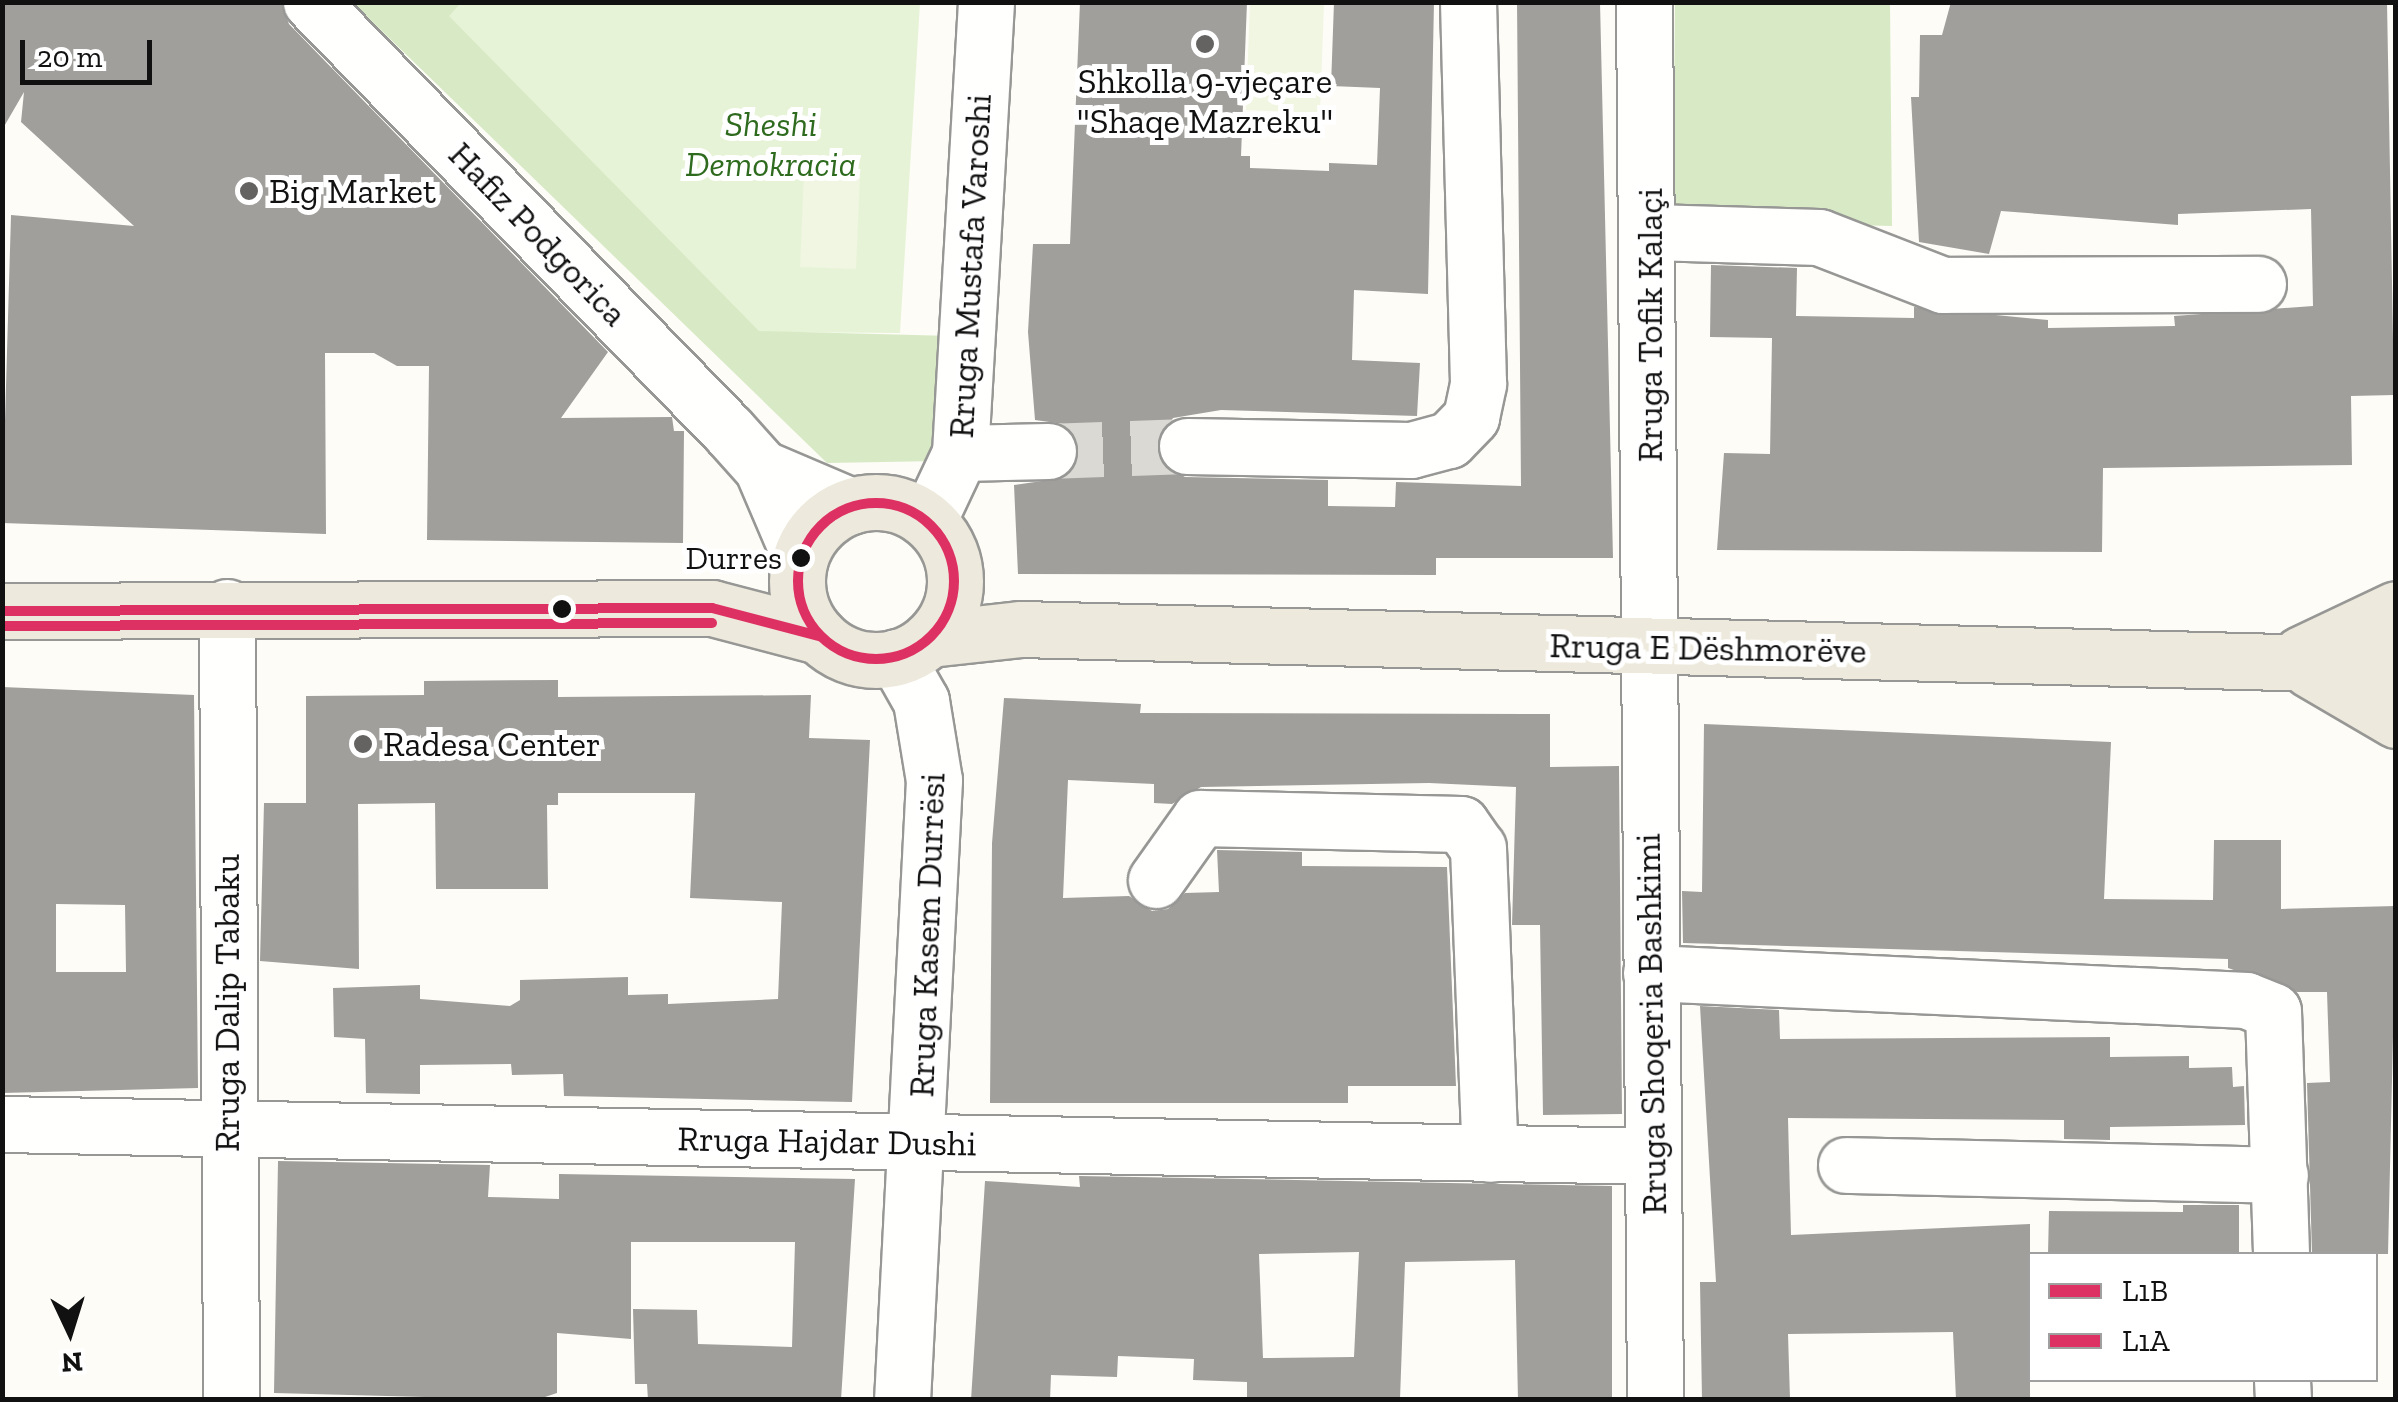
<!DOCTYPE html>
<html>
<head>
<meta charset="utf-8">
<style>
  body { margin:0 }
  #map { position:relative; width:2398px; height:1402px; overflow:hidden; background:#fdfcf7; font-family:"Zilla Slab",serif }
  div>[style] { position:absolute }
  .green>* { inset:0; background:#e7f3d7 }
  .forest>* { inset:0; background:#d8eac5 }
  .pitch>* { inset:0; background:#f0f6e1 }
  .building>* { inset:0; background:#a19f9c }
  .minor-tunnel>* { height:55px; margin-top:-27.5px; transform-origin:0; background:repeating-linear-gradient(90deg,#dad9d4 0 55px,transparent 0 83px) }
  .roads { filter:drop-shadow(2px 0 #979795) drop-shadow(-2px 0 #979795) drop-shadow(0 2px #979795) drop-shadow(0 -2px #979795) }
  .minor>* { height:55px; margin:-27.5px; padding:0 27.5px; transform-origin:27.5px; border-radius:27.5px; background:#fffffe }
  .major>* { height:55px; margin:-27.5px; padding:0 27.5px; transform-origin:27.5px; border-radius:27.5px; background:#ede9dc }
  .major>.ring { margin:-27.5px; padding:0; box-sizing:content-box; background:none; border:55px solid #ede9dc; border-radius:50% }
  .bus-1>* { height:10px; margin:-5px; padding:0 5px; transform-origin:5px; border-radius:5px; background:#de3163 }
  .bus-1>.ring { margin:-5px; padding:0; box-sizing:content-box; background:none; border:10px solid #de3163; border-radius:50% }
  .bus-2>* { height:10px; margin:-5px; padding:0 5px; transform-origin:5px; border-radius:5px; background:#de3163 }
  .dots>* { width:28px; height:28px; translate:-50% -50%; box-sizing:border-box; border:5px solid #fff; border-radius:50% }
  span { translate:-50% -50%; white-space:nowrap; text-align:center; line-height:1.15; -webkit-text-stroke:10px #fff; paint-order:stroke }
  .bus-label { font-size:32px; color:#111 }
  .right { translate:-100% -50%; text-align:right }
  .poi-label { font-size:35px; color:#111 }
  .left { translate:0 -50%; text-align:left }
  .park-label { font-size:35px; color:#2f6b1f; font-style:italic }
  .street-label { font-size:35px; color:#111 }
  .frame { position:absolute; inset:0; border:5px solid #111; pointer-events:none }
  .legend { position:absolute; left:2028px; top:1252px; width:350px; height:130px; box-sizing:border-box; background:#fff; border:2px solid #a0a0a0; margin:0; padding:12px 18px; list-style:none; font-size:30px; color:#111 }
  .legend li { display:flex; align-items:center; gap:20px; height:50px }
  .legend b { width:50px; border:2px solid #a0a0a0 }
  .north { position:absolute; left:20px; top:1282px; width:100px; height:100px; -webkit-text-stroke:8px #fff; paint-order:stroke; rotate:176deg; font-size:28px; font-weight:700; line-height:40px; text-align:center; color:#111 }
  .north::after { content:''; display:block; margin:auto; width:35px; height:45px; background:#111; clip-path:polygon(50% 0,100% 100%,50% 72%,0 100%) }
  .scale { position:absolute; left:20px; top:40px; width:132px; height:45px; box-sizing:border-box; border:5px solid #111; border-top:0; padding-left:12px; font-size:30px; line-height:35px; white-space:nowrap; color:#111; -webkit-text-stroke:8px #fff; paint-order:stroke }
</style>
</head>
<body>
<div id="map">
  <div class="green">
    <div style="clip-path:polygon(461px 2px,920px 3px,900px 333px,759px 332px,448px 16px)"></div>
  </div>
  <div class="forest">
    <div style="clip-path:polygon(353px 3px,461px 3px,449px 16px,759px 331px,952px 336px,939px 461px,827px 463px)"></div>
    <div style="clip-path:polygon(1675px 3px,1890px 3px,1892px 226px,1673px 221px)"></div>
  </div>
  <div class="pitch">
    <div style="clip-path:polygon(1250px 3px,1324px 3px,1320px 113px,1246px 110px)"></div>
    <div style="clip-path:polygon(804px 173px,860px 175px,856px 269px,800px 267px)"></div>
  </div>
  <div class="building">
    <div style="clip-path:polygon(2px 2px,281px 2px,289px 24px,608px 352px,561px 418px,672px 417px,674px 431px,684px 431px,683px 543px,427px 540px,429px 366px,397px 366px,374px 353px,325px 353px,326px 534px,2px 523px,11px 215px,134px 226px,21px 122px,24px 92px,2px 130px)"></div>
    <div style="clip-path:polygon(1080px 2px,1247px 2px,1241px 156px,1250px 156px,1250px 168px,1329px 171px,1329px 163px,1377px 165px,1380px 88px,1331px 86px,1334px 2px,1434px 2px,1428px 294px,1354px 290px,1352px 360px,1420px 363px,1417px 416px,1221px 410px,1173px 418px,1156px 444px,1160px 462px,1185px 477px,1328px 480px,1328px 506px,1395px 507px,1396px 482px,1521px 486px,1517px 2px,1600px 2px,1613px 558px,1436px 558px,1436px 575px,1018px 574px,1014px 485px,1063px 478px,1079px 451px,1064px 424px,1035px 420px,1028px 332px,1033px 244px,1070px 244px)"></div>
    <div style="clip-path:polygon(1951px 2px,2387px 2px,2394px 395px,2351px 396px,2352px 465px,2103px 468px,2102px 552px,1717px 550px,1724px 453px,1770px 454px,1772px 338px,1710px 337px,1711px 265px,1797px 268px,1796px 316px,1914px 318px,1914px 307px,2048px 320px,2048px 328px,2175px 326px,2174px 316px,2313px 306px,2311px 209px,2178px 214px,2178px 225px,2001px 211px,1989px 254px,1919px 242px,1911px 97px,1919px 97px,1920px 35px,1942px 35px)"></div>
    <div style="clip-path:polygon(558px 680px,558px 697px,811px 695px,809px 738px,870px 740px,852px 1102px,564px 1096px,563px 1074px,512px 1075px,511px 1064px,420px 1065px,420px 1094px,366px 1093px,365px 1039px,334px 1037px,333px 988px,420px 985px,420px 999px,510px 1006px,520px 1000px,520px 980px,628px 977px,628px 995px,668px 994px,668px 1004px,778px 999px,782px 902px,690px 898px,695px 793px,558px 793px,558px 805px,547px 805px,548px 889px,436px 889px,435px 803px,358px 804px,359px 969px,260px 961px,264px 803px,306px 803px,306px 696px,424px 695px,424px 681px)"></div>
    <div style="clip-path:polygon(evenodd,2px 687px,194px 695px,198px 1088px,2px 1093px,2px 687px,56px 904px,125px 905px,126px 972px,56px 972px,56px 904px)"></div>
    <div style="clip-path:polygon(1004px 698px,1141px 704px,1140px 713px,1550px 714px,1550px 767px,1619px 766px,1622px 1114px,1543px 1115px,1540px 925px,1512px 925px,1516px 787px,1429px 783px,1201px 787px,1172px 804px,1154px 803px,1154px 784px,1068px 780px,1063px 898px,1129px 896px,1152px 911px,1168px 909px,1185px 893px,1219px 892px,1217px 850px,1302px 852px,1302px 866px,1447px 867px,1456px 1086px,1348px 1086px,1348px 1103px,990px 1103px,992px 843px)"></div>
    <div style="clip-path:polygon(1704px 724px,2111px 742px,2104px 899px,2213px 900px,2214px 840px,2281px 840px,2281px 909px,2396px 906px,2388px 1254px,2312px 1254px,2307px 1083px,2330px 1082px,2327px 992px,2297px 992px,2228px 968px,2228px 959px,1683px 943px,1682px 891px,1702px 892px)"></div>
    <div style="clip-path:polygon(1700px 1006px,1779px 1010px,1780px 1039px,2110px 1037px,2110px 1057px,2189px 1056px,2189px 1068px,2232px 1067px,2233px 1087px,2244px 1086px,2245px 1125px,2110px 1127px,2110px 1140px,2064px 1139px,2064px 1120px,1788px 1118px,1791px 1235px,2030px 1224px,2030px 1400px,1956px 1400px,1953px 1332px,1788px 1334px,1790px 1399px,1702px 1400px,1700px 1282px,1716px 1282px)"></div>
    <div style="clip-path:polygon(278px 1161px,490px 1165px,488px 1197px,559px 1199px,559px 1174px,855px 1179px,841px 1400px,648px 1400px,647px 1384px,635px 1384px,633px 1309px,697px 1310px,698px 1344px,792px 1347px,795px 1242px,631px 1242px,631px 1339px,557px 1333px,557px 1393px,536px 1400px,274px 1393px)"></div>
    <div style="clip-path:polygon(evenodd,1079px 1176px,1612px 1186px,1612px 1400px,1518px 1400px,1515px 1260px,1405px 1262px,1400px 1399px,1247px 1400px,1247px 1382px,1193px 1380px,1194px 1359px,1118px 1356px,1117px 1377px,1051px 1375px,1050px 1400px,971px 1400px,985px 1181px,1080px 1187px,1079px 1176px,1359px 1252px,1354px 1357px,1263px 1358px,1259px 1254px,1359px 1252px)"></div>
    <div style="clip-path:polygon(2183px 1205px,2239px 1205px,2239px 1254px,2048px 1254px,2049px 1211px,2183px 1212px)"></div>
  </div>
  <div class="minor-tunnel">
    <div style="left:1048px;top:451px;width:139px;rotate:-2.1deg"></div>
  </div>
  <div class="roads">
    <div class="minor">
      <div style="left:311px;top:2px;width:598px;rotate:45.75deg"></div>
      <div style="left:728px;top:430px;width:51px;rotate:48.2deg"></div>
      <div style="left:762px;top:468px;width:97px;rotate:66.9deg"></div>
      <div style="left:1644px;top:2px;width:1398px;rotate:89.55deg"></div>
      <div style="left:1652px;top:232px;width:167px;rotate:1.7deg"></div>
      <div style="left:1819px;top:237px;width:133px;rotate:21.2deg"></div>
      <div style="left:1943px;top:285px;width:315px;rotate:-0.2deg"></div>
      <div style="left:1187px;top:446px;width:224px;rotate:1deg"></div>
      <div style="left:1411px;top:450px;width:39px;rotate:-15deg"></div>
      <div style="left:1449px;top:440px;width:32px;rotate:-46deg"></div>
      <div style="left:1471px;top:417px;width:35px;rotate:-78deg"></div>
      <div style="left:1478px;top:383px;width:381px;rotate:-91.5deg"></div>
      <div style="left:960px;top:453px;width:88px;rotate:-1.3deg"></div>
      <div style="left:762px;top:468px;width:97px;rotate:23.1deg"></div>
      <div style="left:928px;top:521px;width:75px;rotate:-64.8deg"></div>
      <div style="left:960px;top:453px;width:452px;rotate:-86.7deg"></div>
      <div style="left:227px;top:607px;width:793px;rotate:89.71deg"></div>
      <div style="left:896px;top:657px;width:51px;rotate:60.4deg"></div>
      <div style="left:921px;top:701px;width:80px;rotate:80.7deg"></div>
      <div style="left:934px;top:780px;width:621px;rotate:92.95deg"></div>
      <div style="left:1156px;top:880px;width:76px;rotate:-54.6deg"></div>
      <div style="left:1200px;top:818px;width:261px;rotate:1.3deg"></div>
      <div style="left:1461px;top:824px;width:29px;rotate:55deg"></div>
      <div style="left:1478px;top:848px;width:306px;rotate:87.8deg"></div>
      <div style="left:1651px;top:973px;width:596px;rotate:2.6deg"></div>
      <div style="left:2246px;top:1000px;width:29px;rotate:22deg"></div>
      <div style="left:2273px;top:1011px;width:243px;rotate:88.1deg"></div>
      <div style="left:2px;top:1124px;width:1650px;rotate:1.11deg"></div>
      <div style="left:1846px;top:1165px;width:434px;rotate:1.3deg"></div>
      <div style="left:2282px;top:1380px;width:20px;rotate:87deg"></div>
    </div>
    <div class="major">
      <div class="ring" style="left:797px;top:502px;width:103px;height:103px"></div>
      <div style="left:2px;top:611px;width:710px;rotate:-0.24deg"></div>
      <div style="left:712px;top:608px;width:111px;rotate:14.7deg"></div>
      <div style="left:930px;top:639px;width:92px;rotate:-6.3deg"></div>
      <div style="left:1021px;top:629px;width:1375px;rotate:1.5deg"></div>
      <div style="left:2301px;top:654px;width:105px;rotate:-25.3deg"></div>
      <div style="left:2309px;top:669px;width:101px;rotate:30.4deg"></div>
    </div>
  </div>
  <div class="bus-1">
    <div class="ring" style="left:798px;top:503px;width:146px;height:146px"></div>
    <div style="left:2px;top:611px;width:710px;rotate:-0.24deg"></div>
    <div style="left:712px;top:608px;width:111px;rotate:14.7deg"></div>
  </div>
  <div class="bus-2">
    <div style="left:2px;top:626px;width:710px;rotate:-0.24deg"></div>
  </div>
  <div class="dots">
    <div style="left:1205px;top:44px;background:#646362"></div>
    <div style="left:249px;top:191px;background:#646362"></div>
    <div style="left:801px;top:558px;background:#111"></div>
    <div style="left:562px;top:609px;background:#111"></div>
    <div style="left:363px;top:744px;background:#646362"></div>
  </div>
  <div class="bus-label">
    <span class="right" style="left:782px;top:558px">Durres</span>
  </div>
  <div class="poi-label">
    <span style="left:1205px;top:101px">Shkolla 9-vjeçare<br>"Shaqe Mazreku"</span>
    <span class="left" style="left:269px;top:191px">Big Market</span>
    <span class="left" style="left:383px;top:744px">Radesa Center</span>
  </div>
  <div class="park-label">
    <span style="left:771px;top:144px">Sheshi<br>Demokracia</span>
  </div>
  <div class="street-label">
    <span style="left:538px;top:234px;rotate:46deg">Hafiz Podgorica</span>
    <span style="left:970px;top:266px;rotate:-87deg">Rruga Mustafa Varoshi</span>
    <span style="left:1650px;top:325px;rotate:-90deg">Rruga Tofik Kalaçi</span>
    <span style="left:1708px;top:648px;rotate:1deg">Rruga E Dëshmorëve</span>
    <span style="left:927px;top:935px;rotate:-88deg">Rruga Kasem Durrësi</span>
    <span style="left:227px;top:1003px;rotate:-90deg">Rruga Dalip Tabaku</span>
    <span style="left:1651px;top:1024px;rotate:-91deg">Rruga Shoqeria Bashkimi</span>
    <span style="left:827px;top:1141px;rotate:1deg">Rruga Hajdar Dushi</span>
  </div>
  <div class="frame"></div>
  <ul class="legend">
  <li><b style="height:12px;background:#de3163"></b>L1B</li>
  <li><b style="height:12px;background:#de3163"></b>L1A</li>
  </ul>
  <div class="north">N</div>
  <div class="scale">20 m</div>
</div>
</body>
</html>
